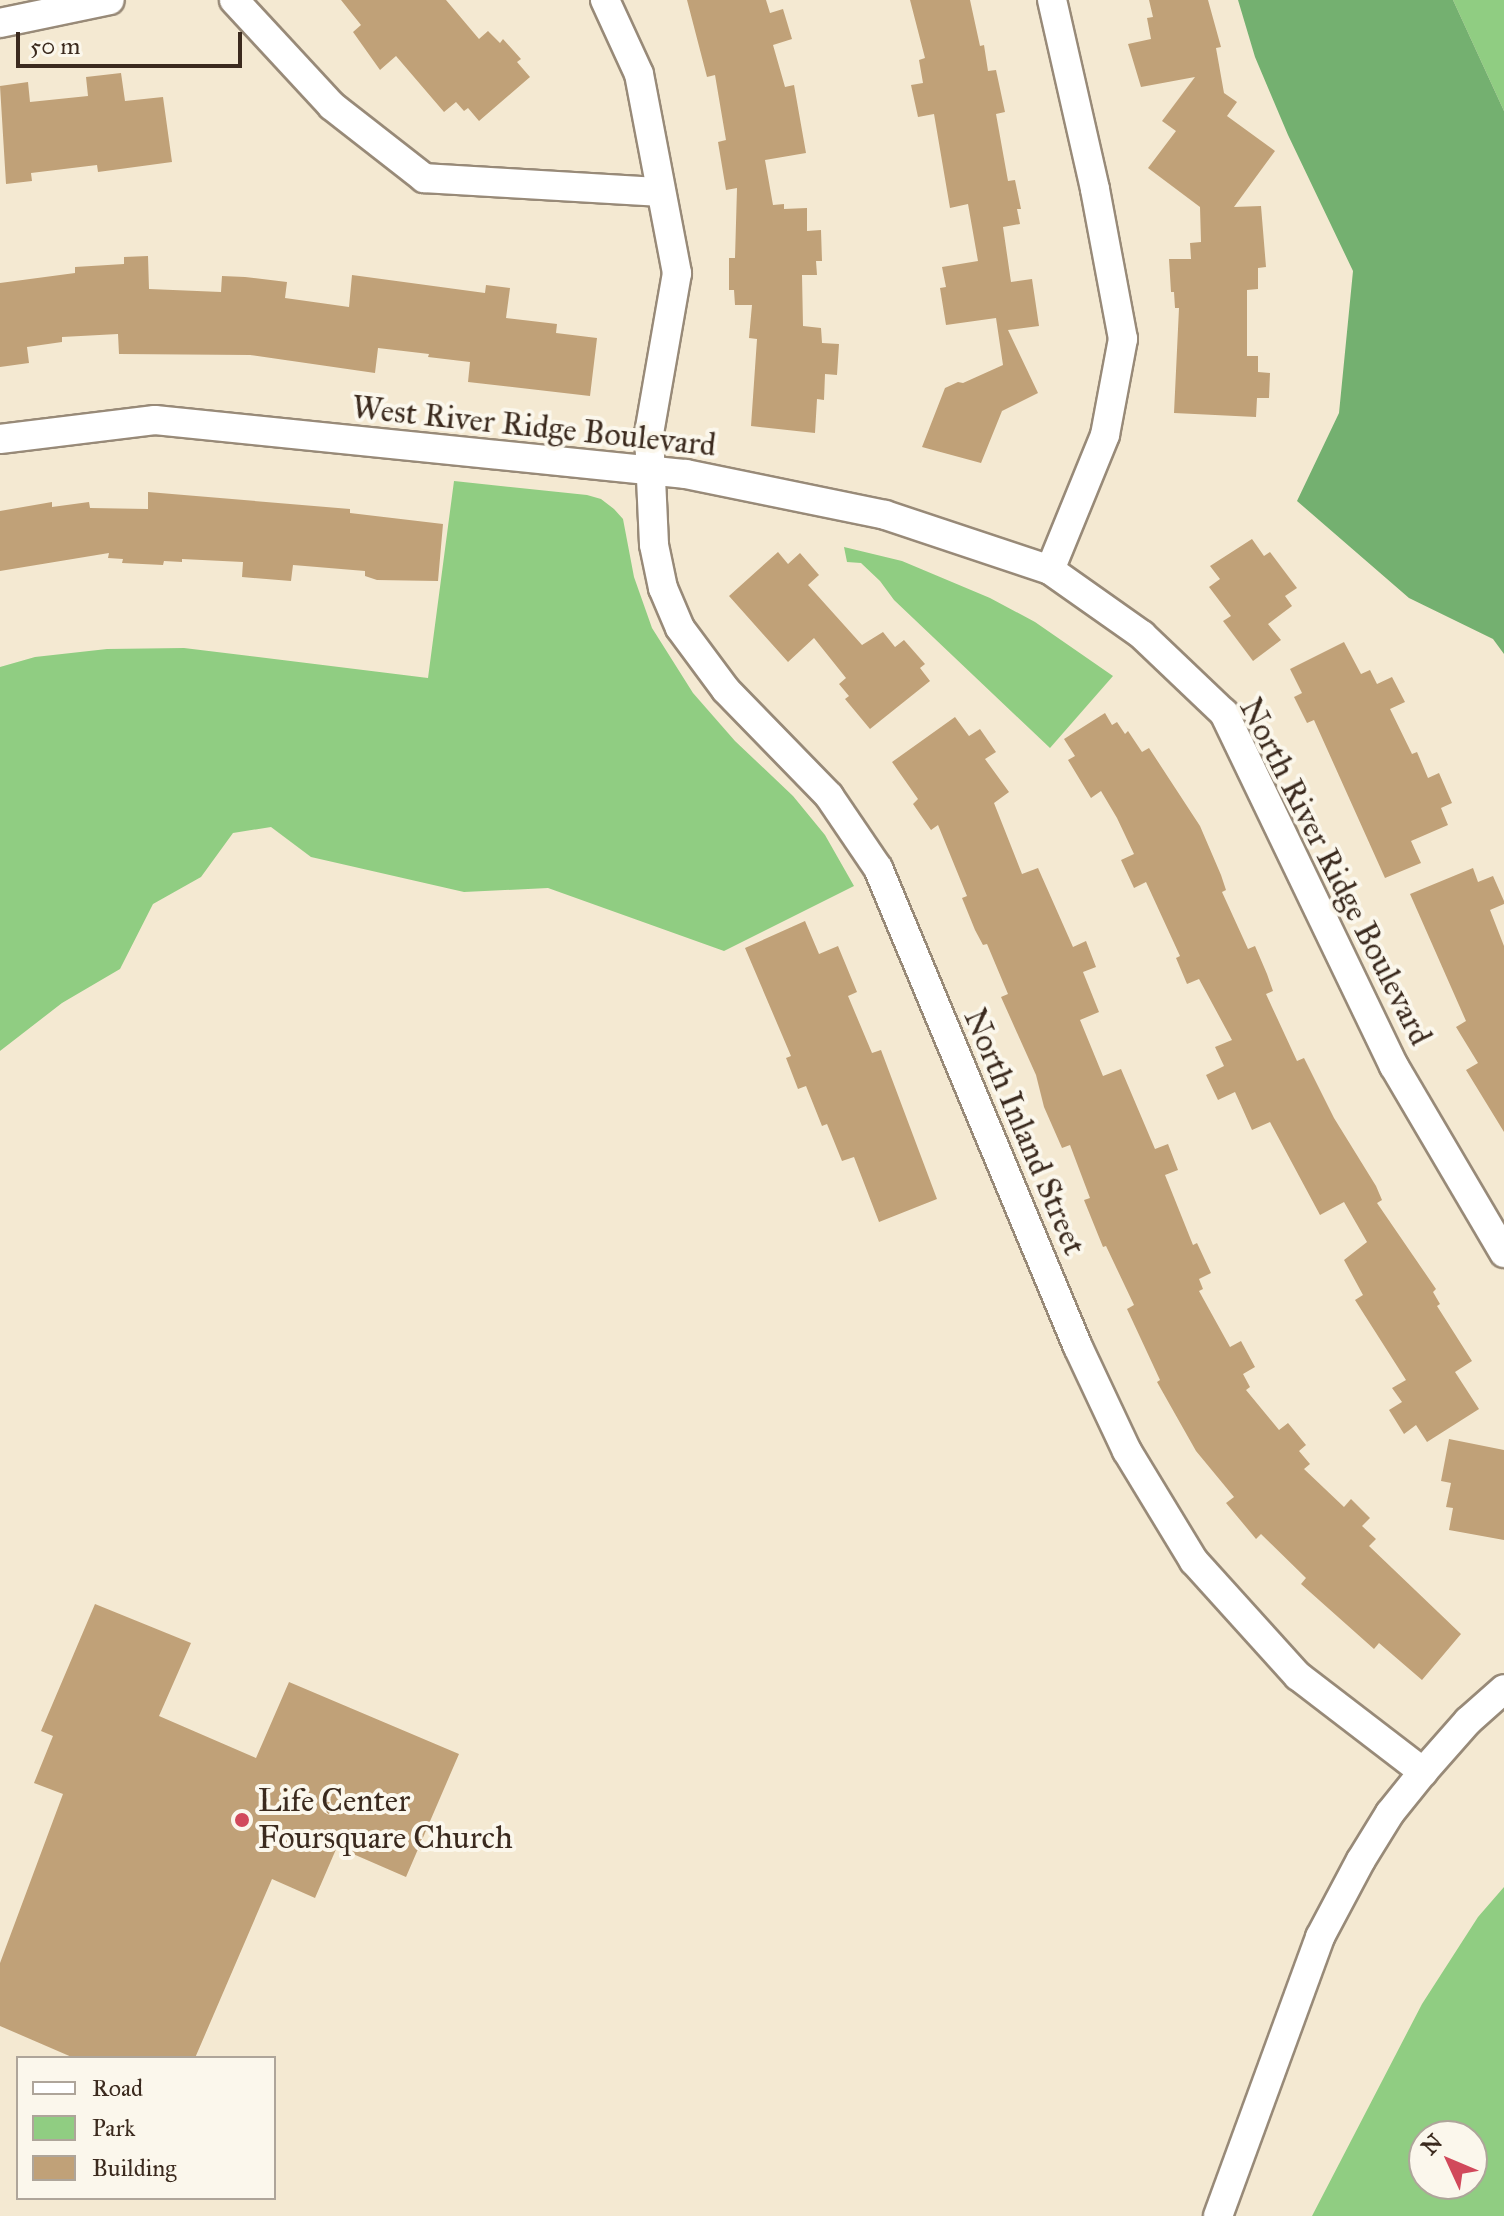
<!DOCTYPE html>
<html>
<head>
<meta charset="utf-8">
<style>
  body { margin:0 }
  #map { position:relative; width:1504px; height:2216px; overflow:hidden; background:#f4e9d2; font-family:"IM FELL Great Primer",serif }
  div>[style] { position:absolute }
  .green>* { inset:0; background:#90cd82 }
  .forest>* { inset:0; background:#74b070 }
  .building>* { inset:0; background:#c0a178 }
  .roads { filter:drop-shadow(2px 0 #988a78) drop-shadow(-2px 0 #988a78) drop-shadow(0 2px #988a78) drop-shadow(0 -2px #988a78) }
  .street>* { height:28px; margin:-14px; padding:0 14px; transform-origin:14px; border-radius:14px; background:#fff }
  .dots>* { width:22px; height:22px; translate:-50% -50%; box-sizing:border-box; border:4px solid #fbf7ec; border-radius:50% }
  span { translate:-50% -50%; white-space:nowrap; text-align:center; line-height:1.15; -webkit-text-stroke:8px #fbf7ec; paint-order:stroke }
  .street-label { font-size:32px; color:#3b2a1e }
  .poi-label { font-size:32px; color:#3b2a1e }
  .left { translate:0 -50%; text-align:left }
  .legend { position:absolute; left:16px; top:2056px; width:260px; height:144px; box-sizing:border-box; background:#fbf7ec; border:2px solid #aea59a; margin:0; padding:10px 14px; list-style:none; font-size:24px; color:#3b2a1e }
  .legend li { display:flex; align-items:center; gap:16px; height:40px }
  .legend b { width:40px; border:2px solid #aea59a }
  .north { position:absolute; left:1408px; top:2120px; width:80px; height:80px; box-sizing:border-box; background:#fbf7ec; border:2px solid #aea59a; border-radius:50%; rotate:314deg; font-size:22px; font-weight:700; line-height:32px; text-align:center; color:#3b2a1e }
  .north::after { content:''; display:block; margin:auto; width:28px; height:36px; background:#d1495b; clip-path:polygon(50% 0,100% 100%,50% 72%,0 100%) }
  .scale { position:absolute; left:16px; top:32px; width:226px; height:36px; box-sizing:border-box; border:4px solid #3b2a1e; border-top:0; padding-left:10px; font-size:24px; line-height:28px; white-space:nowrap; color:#3b2a1e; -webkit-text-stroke:6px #fbf7ec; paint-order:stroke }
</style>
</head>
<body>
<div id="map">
  <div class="green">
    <div style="clip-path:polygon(1453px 0,1504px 0,1504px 111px)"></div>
    <div style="clip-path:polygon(454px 481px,587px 495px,601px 499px,614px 509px,623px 519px,634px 577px,652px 628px,693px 693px,735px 741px,793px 796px,825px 835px,854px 886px,724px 951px,548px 888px,464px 892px,311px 857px,271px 827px,233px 833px,201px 877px,153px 904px,120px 969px,62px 1003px,0 1051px,0 667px,35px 657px,107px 649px,184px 648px,428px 678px)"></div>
    <div style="clip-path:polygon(844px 547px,902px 561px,990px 598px,1035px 622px,1113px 676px,1050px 748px,894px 600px,880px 581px,861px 563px,847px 562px)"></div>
    <div style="clip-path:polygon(evenodd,1504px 1887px,1504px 2216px,1312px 2216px,1422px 2004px,1478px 1917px,1504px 1887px,1424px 2136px,1472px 2136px,1472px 2184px,1424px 2184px,1424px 2136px)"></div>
  </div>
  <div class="forest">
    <div style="clip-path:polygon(1238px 0,1453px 0,1504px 111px,1504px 654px,1493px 639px,1409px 598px,1297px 501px,1339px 413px,1353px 271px,1288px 135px,1255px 57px)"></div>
  </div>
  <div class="building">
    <div style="clip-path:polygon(341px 0,446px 0,479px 39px,488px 31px,500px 43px,503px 39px,521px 59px,517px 62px,530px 77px,479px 121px,468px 108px,464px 111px,456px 102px,444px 112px,396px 56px,380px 70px,353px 32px,361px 25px)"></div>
    <div style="clip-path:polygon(687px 0,766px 0,770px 13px,783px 9px,792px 39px,773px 45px,785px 87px,794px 85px,806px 153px,765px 160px,773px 205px,784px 204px,784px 209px,807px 208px,807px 231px,821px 230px,822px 261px,816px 261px,817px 275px,802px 275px,803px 326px,821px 328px,822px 343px,839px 344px,837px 375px,825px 374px,824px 400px,817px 399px,815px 433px,751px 426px,757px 339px,749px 338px,752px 305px,735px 305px,734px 290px,729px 290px,729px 258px,735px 258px,737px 188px,726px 190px,718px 142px,726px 140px,715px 75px,707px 77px)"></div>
    <div style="clip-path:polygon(910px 0,970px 0,980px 46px,984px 45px,988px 71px,996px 70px,1005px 112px,996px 114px,1008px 181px,1015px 180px,1021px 209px,1017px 209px,1020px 224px,1003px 227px,1011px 282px,1032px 279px,1039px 326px,1008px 330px,1038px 393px,1002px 411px,981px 463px,922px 447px,945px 388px,958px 382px,963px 383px,1003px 365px,996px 318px,946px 325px,940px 288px,946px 287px,942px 267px,978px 261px,968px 204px,950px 208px,934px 114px,918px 117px,911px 85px,923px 83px,919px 60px,925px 58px)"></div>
    <div style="clip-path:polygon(1149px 0,1208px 0,1221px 47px,1216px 48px,1224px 93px,1237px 102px,1227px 116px,1275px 151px,1234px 207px,1261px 206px,1266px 267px,1258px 268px,1258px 289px,1247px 290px,1247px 356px,1258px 356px,1258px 372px,1270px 373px,1269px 398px,1257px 398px,1256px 417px,1174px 413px,1179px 308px,1175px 308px,1174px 292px,1171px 292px,1169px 259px,1191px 259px,1190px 243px,1201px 242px,1200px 207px,1148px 168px,1176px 131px,1162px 121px,1195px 77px,1141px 87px,1128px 44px,1151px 39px,1147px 18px,1153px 17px)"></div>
    <div style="clip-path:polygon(121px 73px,125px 101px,163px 97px,172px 162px,98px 172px,97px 165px,31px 173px,32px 181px,6px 184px,0 86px,28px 82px,30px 102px,88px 96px,86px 77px)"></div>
    <div style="clip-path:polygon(148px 256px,149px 289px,221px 292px,222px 276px,245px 277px,287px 282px,285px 298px,349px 307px,352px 275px,485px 293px,486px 285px,510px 288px,506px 318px,557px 324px,556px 333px,597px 338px,590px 396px,468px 382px,470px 362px,428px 357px,429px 354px,378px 348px,375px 373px,250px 355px,119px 354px,118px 334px,62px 337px,62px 342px,27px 347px,29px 363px,0 367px,0 283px,75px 273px,75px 267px,124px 264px,124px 257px)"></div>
    <div style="clip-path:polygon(148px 492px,350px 509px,350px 513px,443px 524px,438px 581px,377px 580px,365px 576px,365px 571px,293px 565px,291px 581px,242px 577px,243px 562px,182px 559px,182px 562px,164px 561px,163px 565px,122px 563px,123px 559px,108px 558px,109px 553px,0 571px,0 511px,52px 502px,52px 507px,89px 502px,90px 508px,148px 509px)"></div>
    <div style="clip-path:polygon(1252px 539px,1264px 556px,1270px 552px,1297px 588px,1285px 596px,1292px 606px,1268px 624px,1281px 640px,1253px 661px,1223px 621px,1231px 616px,1209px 587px,1220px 579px,1210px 566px)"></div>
    <div style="clip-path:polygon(778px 552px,788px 564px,800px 553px,819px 575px,808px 585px,862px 645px,883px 632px,895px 647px,904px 640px,925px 664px,920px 668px,930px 681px,870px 729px,845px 699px,849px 696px,839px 684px,846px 678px,814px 638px,788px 662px,729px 596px)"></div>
    <div style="clip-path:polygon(1344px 642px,1361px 674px,1370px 670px,1377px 684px,1392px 677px,1405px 702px,1390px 709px,1412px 754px,1417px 752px,1428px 778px,1439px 773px,1452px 803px,1441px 808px,1448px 825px,1411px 841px,1421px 863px,1385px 878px,1314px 720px,1307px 723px,1294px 697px,1302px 693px,1290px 669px)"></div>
    <div style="clip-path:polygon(1105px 713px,1112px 725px,1117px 722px,1125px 734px,1128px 731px,1142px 752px,1149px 748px,1200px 826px,1221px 875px,1226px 890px,1222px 892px,1248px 949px,1255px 946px,1267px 974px,1273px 991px,1266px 994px,1297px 1061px,1304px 1058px,1334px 1118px,1376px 1186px,1382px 1200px,1377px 1203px,1436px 1289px,1433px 1292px,1440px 1304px,1437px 1306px,1472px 1361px,1455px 1372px,1479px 1409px,1427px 1442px,1416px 1425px,1404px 1434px,1389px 1410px,1402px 1402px,1392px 1388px,1406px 1380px,1355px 1300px,1363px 1295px,1344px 1260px,1367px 1242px,1344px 1202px,1320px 1215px,1270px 1122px,1252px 1130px,1235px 1092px,1218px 1100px,1206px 1075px,1224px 1066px,1215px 1047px,1232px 1040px,1199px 979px,1187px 984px,1176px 958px,1180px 956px,1146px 882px,1134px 888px,1121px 860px,1134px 854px,1117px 818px,1101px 791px,1091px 798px,1068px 760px,1075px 756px,1064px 739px)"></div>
    <div style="clip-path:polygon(955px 717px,969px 736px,980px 729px,996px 752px,985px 759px,1009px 792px,994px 803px,1022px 874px,1038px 868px,1073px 947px,1086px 941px,1096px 967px,1083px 972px,1099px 1012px,1080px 1020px,1103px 1076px,1121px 1069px,1155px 1149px,1168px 1144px,1178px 1170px,1165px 1175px,1193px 1245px,1197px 1243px,1211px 1273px,1199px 1279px,1203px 1289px,1199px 1291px,1230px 1347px,1241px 1341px,1255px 1367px,1243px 1374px,1250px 1387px,1246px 1390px,1279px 1430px,1288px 1423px,1306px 1445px,1299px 1451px,1310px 1464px,1304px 1469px,1344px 1507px,1351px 1499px,1370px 1518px,1362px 1526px,1376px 1539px,1369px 1546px,1461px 1634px,1422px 1680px,1379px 1643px,1374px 1649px,1301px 1584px,1306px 1578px,1261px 1534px,1256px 1539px,1226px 1503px,1234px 1497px,1196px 1451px,1157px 1382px,1160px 1380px,1127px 1309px,1134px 1305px,1106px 1246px,1103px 1247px,1084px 1200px,1090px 1198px,1070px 1145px,1062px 1148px,1044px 1107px,1036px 1075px,1001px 997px,1008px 994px,987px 944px,983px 945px,975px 930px,962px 898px,967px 896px,938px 825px,931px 830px,913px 804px,918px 799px,892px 762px)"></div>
    <div style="clip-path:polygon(1473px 868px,1478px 882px,1493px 876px,1504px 901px,1504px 904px,1490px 910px,1504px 946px,1504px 1132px,1466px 1070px,1478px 1063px,1456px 1027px,1466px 1021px,1410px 894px)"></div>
    <div style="clip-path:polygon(805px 921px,819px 954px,838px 946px,857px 992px,848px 996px,872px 1053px,881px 1050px,937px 1199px,879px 1222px,854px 1157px,842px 1161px,827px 1124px,822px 1126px,806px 1086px,798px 1089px,786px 1058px,791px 1056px,745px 948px)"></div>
    <div style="clip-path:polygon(1449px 1439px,1504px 1450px,1504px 1540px,1449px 1530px,1453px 1508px,1446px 1507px,1451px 1483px,1441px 1481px)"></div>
    <div style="clip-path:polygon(95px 1604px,191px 1643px,159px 1716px,256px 1758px,289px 1682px,459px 1754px,406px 1877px,337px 1847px,315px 1898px,272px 1879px,195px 2058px,74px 2058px,0 2026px,0 1963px,63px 1794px,34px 1783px,53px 1736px,41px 1731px)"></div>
  </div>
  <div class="roads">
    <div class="street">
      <div style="left:234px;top:0;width:144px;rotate:47.2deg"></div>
      <div style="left:332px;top:106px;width:117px;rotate:38deg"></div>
      <div style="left:424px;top:178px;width:237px;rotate:3.4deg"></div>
      <div style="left:605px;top:0;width:81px;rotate:65.3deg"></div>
      <div style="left:639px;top:74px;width:203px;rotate:79.2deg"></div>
      <div style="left:677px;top:273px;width:163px;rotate:99.9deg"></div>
      <div style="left:649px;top:434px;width:111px;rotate:87.4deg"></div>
      <div style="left:654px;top:545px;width:44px;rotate:78.2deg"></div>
      <div style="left:663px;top:588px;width:43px;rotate:67deg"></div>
      <div style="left:680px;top:628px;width:77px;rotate:53.4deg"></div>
      <div style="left:726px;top:690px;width:148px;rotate:45.8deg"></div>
      <div style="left:829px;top:796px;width:87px;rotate:55.8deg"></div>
      <div style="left:878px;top:868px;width:519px;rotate:67.34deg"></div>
      <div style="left:1078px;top:1347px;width:115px;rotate:64.8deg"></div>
      <div style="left:1127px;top:1451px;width:129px;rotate:58.7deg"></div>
      <div style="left:1194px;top:1561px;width:155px;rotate:47.9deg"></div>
      <div style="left:1298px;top:1676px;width:158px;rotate:37.5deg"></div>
      <div style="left:0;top:23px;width:112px;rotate:-11.8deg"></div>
      <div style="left:0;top:439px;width:156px;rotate:-7deg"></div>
      <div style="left:155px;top:420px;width:534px;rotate:5.81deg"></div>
      <div style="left:686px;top:474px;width:203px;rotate:11.6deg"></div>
      <div style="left:885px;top:515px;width:174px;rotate:18.4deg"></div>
      <div style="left:1050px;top:570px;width:113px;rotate:35.2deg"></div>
      <div style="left:1142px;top:635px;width:113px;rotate:43.6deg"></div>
      <div style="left:1224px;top:713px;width:392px;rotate:64.3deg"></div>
      <div style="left:1394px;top:1066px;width:217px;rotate:59.5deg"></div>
      <div style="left:1050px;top:570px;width:146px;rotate:-67.8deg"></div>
      <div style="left:1105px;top:435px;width:98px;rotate:-79.4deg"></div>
      <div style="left:1123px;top:339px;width:153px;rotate:-100.6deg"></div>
      <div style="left:1095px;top:189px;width:194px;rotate:-102.8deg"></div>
      <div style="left:1218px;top:2216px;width:297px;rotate:-69.9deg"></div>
      <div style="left:1320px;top:1937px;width:87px;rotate:-62deg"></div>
      <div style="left:1361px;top:1860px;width:55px;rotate:-58.3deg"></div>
      <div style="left:1390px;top:1813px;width:53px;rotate:-51.2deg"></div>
      <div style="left:1423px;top:1772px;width:68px;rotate:-48.6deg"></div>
      <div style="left:1468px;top:1721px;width:48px;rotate:-41.6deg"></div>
    </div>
  </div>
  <div class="dots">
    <div style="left:242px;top:1820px;background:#d1495b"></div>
  </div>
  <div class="street-label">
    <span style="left:534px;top:427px;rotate:6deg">West River Ridge Boulevard</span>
    <span style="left:1335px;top:872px;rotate:63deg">North River Ridge Boulevard</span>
    <span style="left:1024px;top:1132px;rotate:67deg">North Inland Street</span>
  </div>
  <div class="poi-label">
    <span class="left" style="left:258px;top:1820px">Life Center<br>Foursquare Church</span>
  </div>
  <ul class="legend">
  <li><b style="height:10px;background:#fff"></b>Road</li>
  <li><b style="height:22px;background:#90cd82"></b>Park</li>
  <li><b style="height:22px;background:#c0a178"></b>Building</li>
  </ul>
  <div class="north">N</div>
  <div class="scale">50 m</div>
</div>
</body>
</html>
